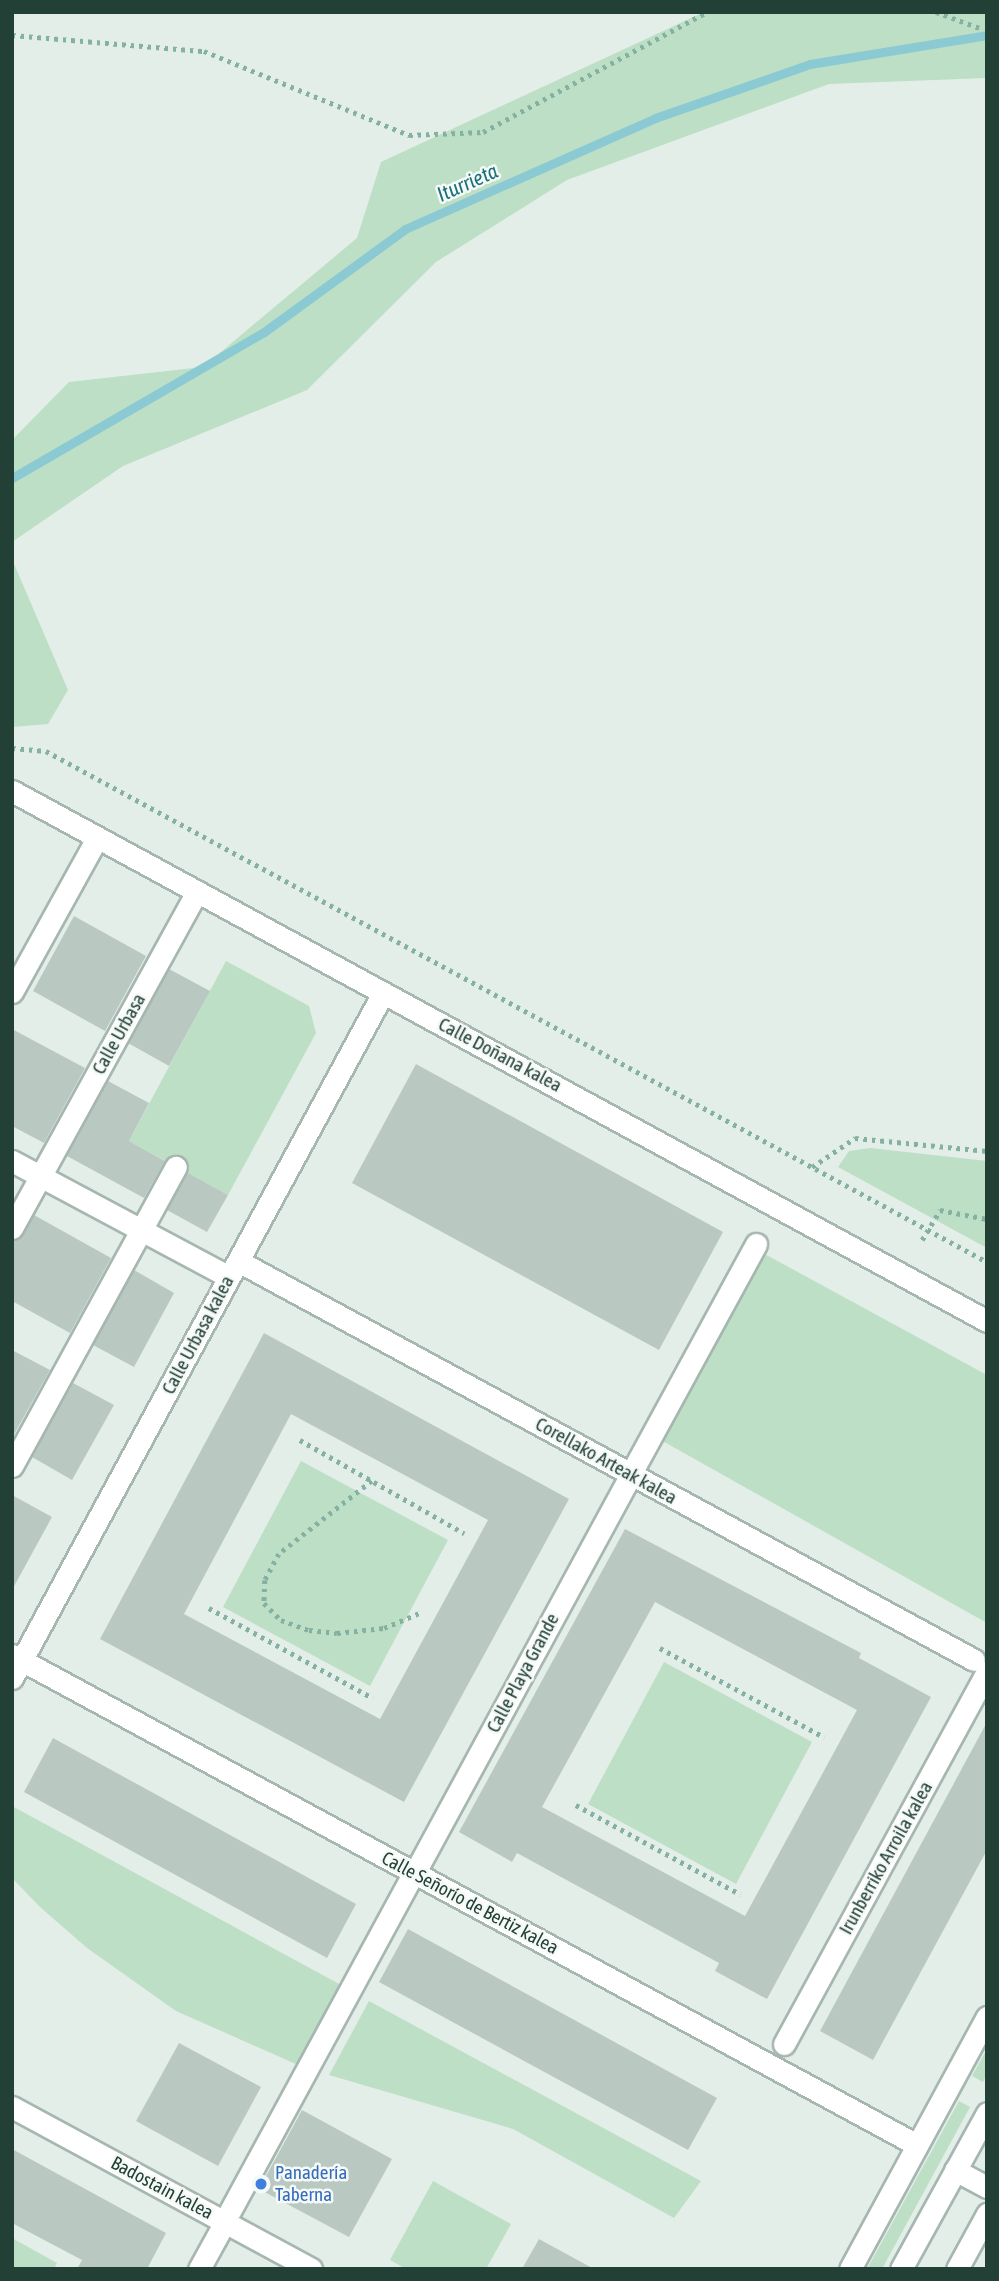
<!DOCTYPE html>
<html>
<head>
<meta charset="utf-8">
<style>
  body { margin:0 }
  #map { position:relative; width:999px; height:2281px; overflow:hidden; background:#e4eee9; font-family:"Asap Condensed",sans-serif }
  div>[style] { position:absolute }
  .green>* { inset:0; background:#bddfc5 }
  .stream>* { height:9px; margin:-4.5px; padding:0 4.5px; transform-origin:4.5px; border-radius:4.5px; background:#8ccad3 }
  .building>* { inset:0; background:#b9c9c2 }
  .path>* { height:4.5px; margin-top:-2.25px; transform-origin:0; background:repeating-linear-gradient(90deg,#85b1a2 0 3.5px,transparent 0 8.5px) }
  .roads { filter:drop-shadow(2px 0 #a6b6b0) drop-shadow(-2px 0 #a6b6b0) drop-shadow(0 2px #a6b6b0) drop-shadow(0 -2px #a6b6b0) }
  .pedestrian>* { height:21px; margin:-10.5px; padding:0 10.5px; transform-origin:10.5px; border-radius:10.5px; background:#fff }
  .minor>* { height:21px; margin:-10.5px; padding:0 10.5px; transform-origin:10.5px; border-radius:10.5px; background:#fff }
  .tertiary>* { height:21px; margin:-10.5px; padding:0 10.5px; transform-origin:10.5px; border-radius:10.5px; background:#fff }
  .dots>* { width:19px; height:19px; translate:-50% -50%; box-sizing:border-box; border:4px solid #f5faf7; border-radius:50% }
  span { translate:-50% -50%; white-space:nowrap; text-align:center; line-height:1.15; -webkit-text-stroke:5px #f5faf7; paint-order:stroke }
  .street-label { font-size:19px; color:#234037 }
  .shop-label { font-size:19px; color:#366cbe }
  .left { translate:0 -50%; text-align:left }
  .water-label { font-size:21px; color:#1c6f7d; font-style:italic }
  .frame { position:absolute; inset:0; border:14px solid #234037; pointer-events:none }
</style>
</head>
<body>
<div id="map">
  <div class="green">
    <div style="clip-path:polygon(704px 12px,987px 12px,987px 78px,829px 84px,567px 180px,436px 262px,307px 390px,123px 466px,12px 542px,12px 440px,69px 382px,203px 367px,357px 238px,381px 162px)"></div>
    <div style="clip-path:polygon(12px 559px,68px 690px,48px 724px,12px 727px)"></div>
    <div style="clip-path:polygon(226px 961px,309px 1006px,316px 1033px,228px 1195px,129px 1141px)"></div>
    <div style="clip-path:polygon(870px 1148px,987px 1161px,987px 1248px,838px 1167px,849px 1151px)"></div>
    <div style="clip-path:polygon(761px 1252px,987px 1375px,987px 1623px,659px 1439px)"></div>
    <div style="clip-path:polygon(301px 1461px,448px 1540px,370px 1686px,223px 1607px)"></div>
    <div style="clip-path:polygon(664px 1662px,812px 1742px,736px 1884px,588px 1804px)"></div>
    <div style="clip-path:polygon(12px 1806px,341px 1985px,298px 2065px,176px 2011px,87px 1948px,40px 1907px,12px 1878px)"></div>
    <div style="clip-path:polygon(369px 2001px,701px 2181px,674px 2218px,513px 2129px,329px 2075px)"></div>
    <div style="clip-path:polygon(987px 2049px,987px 2074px,983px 2082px,972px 2076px)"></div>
    <div style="clip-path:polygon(959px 2101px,970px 2107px,882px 2269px,867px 2269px)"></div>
    <div style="clip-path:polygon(433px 2181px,511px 2224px,486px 2269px,406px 2269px,390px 2260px)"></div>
    <div style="clip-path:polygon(12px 2238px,57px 2263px,54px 2269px,12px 2269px)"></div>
  </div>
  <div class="stream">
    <div style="left:12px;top:478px;width:291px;rotate:-30.1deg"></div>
    <div style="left:264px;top:332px;width:175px;rotate:-36.1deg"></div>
    <div style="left:405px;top:229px;width:274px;rotate:-23.9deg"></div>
    <div style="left:655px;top:118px;width:164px;rotate:-19.2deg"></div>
    <div style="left:810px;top:64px;width:179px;rotate:-9.3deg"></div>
  </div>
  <div class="building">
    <div style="clip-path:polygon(74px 916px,146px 956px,105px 1031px,33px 991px)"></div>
    <div style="clip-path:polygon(169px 969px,210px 991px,169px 1066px,128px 1043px)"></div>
    <div style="clip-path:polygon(12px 1029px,85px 1068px,44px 1143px,12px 1126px)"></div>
    <div style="clip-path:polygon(416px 1064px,723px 1232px,659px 1350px,352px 1183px)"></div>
    <div style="clip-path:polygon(108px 1081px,149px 1103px,129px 1141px,165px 1161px,144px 1198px,67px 1156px)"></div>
    <div style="clip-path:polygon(188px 1173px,228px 1195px,207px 1232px,167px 1210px)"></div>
    <div style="clip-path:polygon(34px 1215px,111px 1258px,70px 1333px,12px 1301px,12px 1241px,23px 1235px)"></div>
    <div style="clip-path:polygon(134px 1270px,174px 1293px,134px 1367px,93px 1345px)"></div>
    <div style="clip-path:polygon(evenodd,264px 1333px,569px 1499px,404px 1802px,100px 1639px,264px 1333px,291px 1414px,488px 1520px,380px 1719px,184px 1614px,291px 1414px)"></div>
    <div style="clip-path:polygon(12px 1350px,50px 1370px,12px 1438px)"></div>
    <div style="clip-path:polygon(73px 1383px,114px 1405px,72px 1480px,32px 1457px)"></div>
    <div style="clip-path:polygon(12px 1495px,52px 1517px,12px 1590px)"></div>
    <div style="clip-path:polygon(evenodd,625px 1529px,861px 1653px,859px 1658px,931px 1697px,767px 1999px,715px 1971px,719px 1963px,517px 1853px,512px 1862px,459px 1832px,625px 1529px,655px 1602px,857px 1710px,745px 1916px,542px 1807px,655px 1602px)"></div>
    <div style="clip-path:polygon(987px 1722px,987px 1850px,873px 2060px,820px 2031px)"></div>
    <div style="clip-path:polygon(53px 1738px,356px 1904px,327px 1958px,24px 1792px)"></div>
    <div style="clip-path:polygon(408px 1929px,717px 2098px,688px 2150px,379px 1982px)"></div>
    <div style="clip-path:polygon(179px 2043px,261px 2087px,218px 2166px,136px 2121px)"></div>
    <div style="clip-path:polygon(302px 2110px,392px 2159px,349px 2237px,259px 2189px)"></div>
    <div style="clip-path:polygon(12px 2149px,166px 2233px,147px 2269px,77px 2269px,82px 2260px,12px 2223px)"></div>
    <div style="clip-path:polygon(539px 2239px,594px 2269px,522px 2269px)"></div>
  </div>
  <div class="path">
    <div style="left:936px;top:12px;width:47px;rotate:20deg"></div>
    <div style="left:12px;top:35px;width:193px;rotate:4.8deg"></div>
    <div style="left:204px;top:51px;width:222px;rotate:22.3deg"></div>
    <div style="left:409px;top:135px;width:74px;rotate:-2.3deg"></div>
    <div style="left:483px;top:132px;width:254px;rotate:-28.2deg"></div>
    <div style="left:12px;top:748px;width:34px;rotate:5deg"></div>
    <div style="left:46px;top:751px;width:1071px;rotate:28.5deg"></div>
    <div style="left:812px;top:1167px;width:52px;rotate:-34deg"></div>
    <div style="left:855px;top:1138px;width:133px;rotate:5.6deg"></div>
    <div style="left:922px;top:1240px;width:35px;rotate:-59deg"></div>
    <div style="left:940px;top:1210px;width:48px;rotate:10.8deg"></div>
    <div style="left:300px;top:1440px;width:189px;rotate:29.6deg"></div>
    <div style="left:372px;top:1481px;width:118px;rotate:141.9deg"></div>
    <div style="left:279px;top:1554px;width:30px;rotate:118deg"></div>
    <div style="left:265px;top:1580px;width:23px;rotate:92deg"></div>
    <div style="left:264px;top:1603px;width:24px;rotate:45deg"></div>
    <div style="left:281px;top:1620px;width:30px;rotate:20deg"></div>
    <div style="left:309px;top:1630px;width:28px;rotate:6deg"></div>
    <div style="left:337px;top:1633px;width:47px;rotate:-6.1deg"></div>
    <div style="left:384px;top:1628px;width:39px;rotate:-23deg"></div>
    <div style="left:209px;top:1608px;width:187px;rotate:28.8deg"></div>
    <div style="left:660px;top:1648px;width:187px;rotate:28.5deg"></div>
    <div style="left:576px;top:1805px;width:187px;rotate:28.5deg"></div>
  </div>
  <div class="roads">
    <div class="pedestrian">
      <div style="left:635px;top:1466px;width:253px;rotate:-61.4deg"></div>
      <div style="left:420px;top:1863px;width:432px;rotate:-61.5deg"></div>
      <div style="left:784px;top:2044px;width:424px;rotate:-61.4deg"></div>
      <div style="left:230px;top:2211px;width:377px;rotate:-61.5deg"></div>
      <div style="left:199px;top:2269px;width:46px;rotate:-61.2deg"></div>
      <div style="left:957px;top:2269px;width:63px;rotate:-61.4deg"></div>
    </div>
    <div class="minor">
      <div style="left:12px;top:992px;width:176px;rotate:-61.1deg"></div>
      <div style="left:12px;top:1161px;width:246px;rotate:28.1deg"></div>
      <div style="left:12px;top:1228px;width:384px;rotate:-61.2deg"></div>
      <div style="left:238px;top:1261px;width:837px;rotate:28.46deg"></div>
      <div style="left:12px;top:1466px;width:341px;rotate:-61.3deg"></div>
      <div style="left:12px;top:1655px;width:1029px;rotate:28.43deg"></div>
      <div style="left:12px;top:1678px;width:779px;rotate:-61.56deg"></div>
      <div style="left:12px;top:2107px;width:340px;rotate:28.4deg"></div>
      <div style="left:955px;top:2170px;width:36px;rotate:28deg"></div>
    </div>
    <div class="tertiary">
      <div style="left:12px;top:791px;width:1110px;rotate:28.53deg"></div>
      <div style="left:850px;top:2269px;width:287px;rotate:-61.5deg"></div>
      <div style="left:901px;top:2269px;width:178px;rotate:-61.1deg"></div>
    </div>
  </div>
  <div class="dots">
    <div style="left:261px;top:2184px;background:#3f7fe0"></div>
  </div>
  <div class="street-label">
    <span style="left:119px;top:1034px;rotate:-61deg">Calle Urbasa</span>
    <span style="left:500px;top:1055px;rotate:28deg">Calle Doñana kalea</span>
    <span style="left:198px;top:1335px;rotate:-62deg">Calle Urbasa kalea</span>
    <span style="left:606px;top:1461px;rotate:29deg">Corellako Arteak kalea</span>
    <span style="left:523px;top:1673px;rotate:-62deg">Calle Playa Grande</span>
    <span style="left:886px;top:1858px;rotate:-61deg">Irunberriko Arroila kalea</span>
    <span style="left:470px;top:1903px;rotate:28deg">Calle Señorío de Bertiz kalea</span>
    <span style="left:162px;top:2188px;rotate:28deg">Badostain kalea</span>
  </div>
  <div class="shop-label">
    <span class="left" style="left:275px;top:2184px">Panadería<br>Taberna</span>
  </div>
  <div class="water-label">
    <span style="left:467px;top:182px;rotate:-24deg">Iturrieta</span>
  </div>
  <div class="frame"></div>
</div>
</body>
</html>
